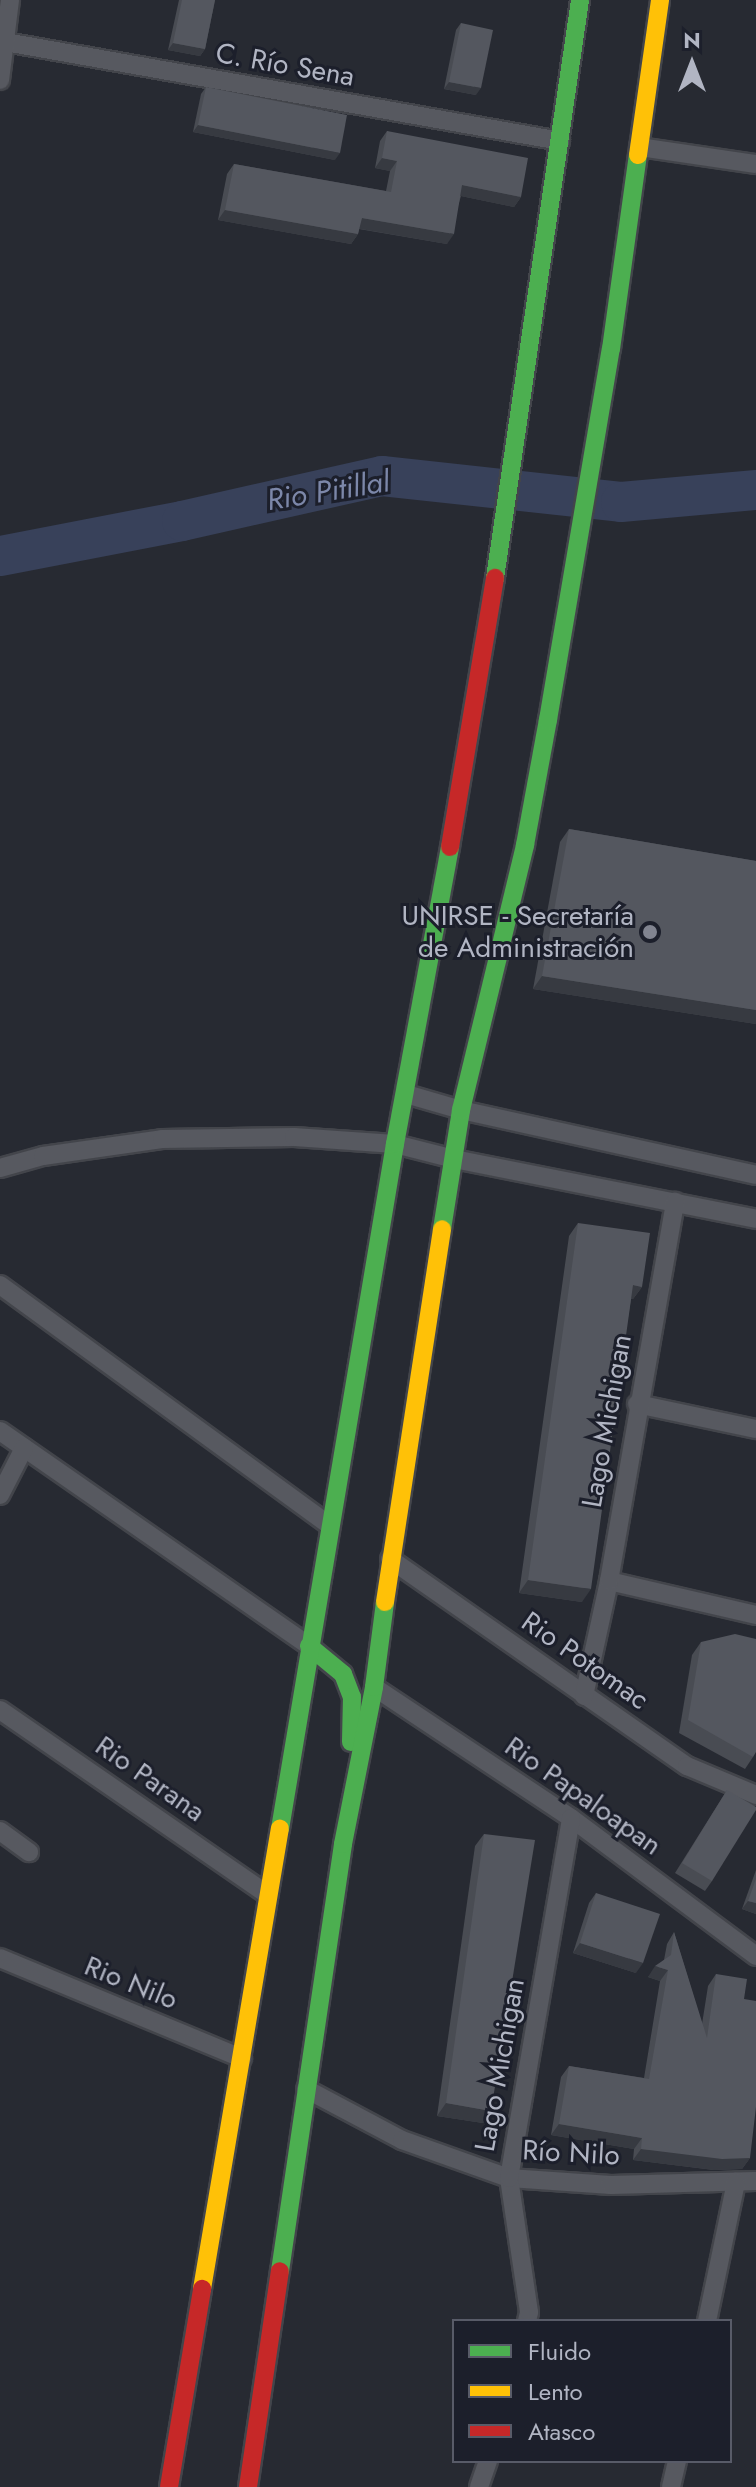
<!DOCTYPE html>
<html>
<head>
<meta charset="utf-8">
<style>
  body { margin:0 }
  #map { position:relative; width:756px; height:2487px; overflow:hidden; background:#272a32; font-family:Jost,sans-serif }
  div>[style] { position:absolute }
  .river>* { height:40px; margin:-20px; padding:0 20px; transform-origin:20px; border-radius:20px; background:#38415a }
  .roads { filter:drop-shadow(2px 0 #43454b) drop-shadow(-2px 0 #43454b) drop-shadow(0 2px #43454b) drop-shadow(0 -2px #43454b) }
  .street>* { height:18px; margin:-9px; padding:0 9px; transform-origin:9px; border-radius:9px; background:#575960 }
  .fast>* { height:18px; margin:-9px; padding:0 9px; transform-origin:9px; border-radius:9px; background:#4caf50 }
  .slow>* { height:18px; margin:-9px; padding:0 9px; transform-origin:9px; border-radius:9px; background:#ffc107 }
  .jam>* { height:18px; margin:-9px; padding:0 9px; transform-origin:9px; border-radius:9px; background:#c62828 }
  .wall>* { inset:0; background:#494c53 }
  .shaded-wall>* { inset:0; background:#373a41 }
  .building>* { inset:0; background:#54575f }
  .dots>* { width:22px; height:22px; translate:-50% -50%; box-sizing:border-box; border:4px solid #1c1f2b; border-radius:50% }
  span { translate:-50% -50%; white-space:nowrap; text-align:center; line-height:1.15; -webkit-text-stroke:6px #1c1f2b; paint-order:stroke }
  .street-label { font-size:28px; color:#b1b5c3 }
  .poi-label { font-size:28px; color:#b1b5c3 }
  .right { translate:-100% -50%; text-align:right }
  .water-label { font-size:30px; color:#7c87a9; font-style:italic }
  .legend { position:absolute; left:452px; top:2319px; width:280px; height:144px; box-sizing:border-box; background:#1c1f2b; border:2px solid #585b68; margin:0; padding:10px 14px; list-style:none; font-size:24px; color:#b1b5c3 }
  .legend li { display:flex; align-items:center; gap:16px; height:40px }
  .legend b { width:40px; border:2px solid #585b68 }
  .north { position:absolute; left:652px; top:24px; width:80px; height:80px; -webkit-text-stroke:6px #1c1f2b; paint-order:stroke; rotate:0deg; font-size:22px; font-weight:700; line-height:32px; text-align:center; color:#b1b5c3 }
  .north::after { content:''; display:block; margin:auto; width:28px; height:36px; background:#b1b5c3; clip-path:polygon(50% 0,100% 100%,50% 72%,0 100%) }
</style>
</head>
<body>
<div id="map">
  <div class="river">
    <div style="left:0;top:556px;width:185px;rotate:-10.9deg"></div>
    <div style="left:182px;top:521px;width:205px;rotate:-12.7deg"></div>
    <div style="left:382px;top:476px;width:240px;rotate:6.2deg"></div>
    <div style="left:621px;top:502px;width:136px;rotate:-5.1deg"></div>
  </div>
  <div class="roads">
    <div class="street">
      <div style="left:0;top:41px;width:569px;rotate:10.12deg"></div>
      <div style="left:0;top:80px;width:81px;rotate:-82.9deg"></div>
      <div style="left:639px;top:147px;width:118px;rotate:8.3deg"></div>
      <div style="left:406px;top:1094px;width:57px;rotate:16.2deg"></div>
      <div style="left:461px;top:1110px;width:302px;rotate:12.4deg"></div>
      <div style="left:0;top:1168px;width:45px;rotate:-15.6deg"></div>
      <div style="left:43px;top:1156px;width:120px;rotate:-8.1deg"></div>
      <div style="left:162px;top:1139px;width:132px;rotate:-0.9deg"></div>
      <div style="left:294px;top:1137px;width:101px;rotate:4deg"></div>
      <div style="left:395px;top:1144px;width:61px;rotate:14.3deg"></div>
      <div style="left:454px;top:1159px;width:308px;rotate:11.2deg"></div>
      <div style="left:0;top:1285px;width:409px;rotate:36.1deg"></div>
      <div style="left:637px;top:1404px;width:122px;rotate:11.9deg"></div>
      <div style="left:0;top:1431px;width:376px;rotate:34.8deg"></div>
      <div style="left:0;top:1495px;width:53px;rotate:-62.9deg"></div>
      <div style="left:390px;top:1559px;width:362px;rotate:34.9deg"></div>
      <div style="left:687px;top:1766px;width:75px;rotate:22.8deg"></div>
      <div style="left:609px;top:1581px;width:151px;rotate:13deg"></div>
      <div style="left:374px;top:1687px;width:237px;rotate:33.6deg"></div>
      <div style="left:571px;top:1818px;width:231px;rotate:36.7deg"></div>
      <div style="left:584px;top:1696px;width:118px;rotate:-77.7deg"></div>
      <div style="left:609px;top:1581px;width:385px;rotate:-80.1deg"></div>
      <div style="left:0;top:1710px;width:324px;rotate:34.6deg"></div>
      <div style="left:0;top:1831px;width:36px;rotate:36deg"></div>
      <div style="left:0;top:1958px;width:262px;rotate:22.5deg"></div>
      <div style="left:306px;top:2089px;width:109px;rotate:28deg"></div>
      <div style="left:402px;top:2140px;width:114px;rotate:19.6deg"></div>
      <div style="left:509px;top:2178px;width:102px;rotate:3.9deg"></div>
      <div style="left:611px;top:2185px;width:145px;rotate:-1.6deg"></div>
      <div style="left:527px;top:2321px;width:9px;rotate:-77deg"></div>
      <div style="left:529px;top:2312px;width:135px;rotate:-98.5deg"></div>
      <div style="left:509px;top:2178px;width:365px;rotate:-80.2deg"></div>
      <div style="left:707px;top:2321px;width:142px;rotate:-78.2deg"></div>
      <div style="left:479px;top:2487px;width:28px;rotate:-71deg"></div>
      <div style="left:671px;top:2487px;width:27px;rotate:-77deg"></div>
    </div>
    <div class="fast">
      <div style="left:495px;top:578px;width:584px;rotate:-81.63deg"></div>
      <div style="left:442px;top:1229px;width:121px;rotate:-80.9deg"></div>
      <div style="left:461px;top:1110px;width:273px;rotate:-76.4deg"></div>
      <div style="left:525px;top:845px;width:127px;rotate:-79.6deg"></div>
      <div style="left:548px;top:720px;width:376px;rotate:-80.4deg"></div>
      <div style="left:611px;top:349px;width:196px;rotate:-82.1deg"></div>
      <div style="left:309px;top:1646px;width:44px;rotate:39.5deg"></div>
      <div style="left:343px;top:1674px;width:25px;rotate:69deg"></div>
      <div style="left:352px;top:1697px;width:45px;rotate:91.3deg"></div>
      <div style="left:280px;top:1829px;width:695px;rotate:-80.47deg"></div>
      <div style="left:395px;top:1144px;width:302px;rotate:-79.5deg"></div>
      <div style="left:280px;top:2271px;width:432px;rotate:-81.6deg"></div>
      <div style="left:343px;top:1844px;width:160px;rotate:-78.8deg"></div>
      <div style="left:374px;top:1687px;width:86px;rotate:-82.6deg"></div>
    </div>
    <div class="slow">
      <div style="left:638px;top:155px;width:157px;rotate:-81.9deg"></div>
      <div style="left:385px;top:1602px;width:377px;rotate:-81.3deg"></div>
      <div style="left:202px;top:2289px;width:467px;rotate:-80.4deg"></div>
    </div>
    <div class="jam">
      <div style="left:450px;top:847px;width:273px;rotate:-80.5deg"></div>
      <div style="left:169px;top:2487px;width:201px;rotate:-80.5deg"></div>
      <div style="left:248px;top:2487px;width:218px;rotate:-81.6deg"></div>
    </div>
  </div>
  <div class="wall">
    <div style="clip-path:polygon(179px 0,215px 0,205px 49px,200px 56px,168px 50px)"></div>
    <div style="clip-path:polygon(461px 23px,476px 95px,444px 89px,456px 30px)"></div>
    <div style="clip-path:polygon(206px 87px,335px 160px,193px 132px,201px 94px)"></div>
    <div style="clip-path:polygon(387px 131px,521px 197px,514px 207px,461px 196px,447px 244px,359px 229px,358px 234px,351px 244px,218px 220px,227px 174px,234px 164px,386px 191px,390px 171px,375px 168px,380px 141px)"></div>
    <div style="clip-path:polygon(569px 829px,756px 861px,756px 1024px,533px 989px,560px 842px)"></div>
    <div style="clip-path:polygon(578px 1223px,642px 1287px,633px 1299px,631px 1299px,582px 1602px,519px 1593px,569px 1236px)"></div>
    <div style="clip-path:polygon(701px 1642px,753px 1757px,745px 1769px,679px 1733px,692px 1655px)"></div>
    <div style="clip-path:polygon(727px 1790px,712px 1881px,705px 1891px,675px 1873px)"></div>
    <div style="clip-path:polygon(484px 1834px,491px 2111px,483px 2123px,437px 2116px,475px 1846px)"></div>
    <div style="clip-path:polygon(756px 1870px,756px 1914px,742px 1909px)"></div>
    <div style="clip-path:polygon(596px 1893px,636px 1973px,573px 1953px,589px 1903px)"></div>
    <div style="clip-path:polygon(674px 1932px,702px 2024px,708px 1986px,716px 1974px,744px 1999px,750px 2158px,742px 2169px,714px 2170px,633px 2160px,634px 2149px,551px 2135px,561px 2077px,569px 2066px,644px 2078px,660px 1981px,648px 1977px,664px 1960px,667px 1944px)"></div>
  </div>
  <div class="shaded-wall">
    <div style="clip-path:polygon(173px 43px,205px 49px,200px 56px,168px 50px)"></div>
    <div style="clip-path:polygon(449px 82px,481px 88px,476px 95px,444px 89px)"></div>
    <div style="clip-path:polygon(198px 125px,340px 153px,335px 160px,193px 132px)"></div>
    <div style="clip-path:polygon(382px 158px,397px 161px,390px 171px,375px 168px)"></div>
    <div style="clip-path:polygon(462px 185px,521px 197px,514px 207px,456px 195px)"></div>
    <div style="clip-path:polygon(225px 210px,358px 234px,351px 244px,218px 220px)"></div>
    <div style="clip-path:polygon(362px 218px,454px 234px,447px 244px,355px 228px)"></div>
    <div style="clip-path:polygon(542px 976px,756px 1010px,756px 1024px,533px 989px)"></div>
    <div style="clip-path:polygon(633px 1285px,642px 1287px,633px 1299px,624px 1298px)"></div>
    <div style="clip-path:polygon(528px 1580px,591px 1589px,582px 1602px,519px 1593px)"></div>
    <div style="clip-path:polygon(748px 1901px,756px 1903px,756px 1914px,742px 1909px)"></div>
    <div style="clip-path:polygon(580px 1943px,643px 1963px,636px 1973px,573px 1953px)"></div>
    <div style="clip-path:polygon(655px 1966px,668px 1970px,660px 1981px,648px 1977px)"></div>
    <div style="clip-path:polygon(446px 2103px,491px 2111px,483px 2123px,437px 2116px)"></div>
    <div style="clip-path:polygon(559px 2124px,642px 2138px,634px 2149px,551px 2135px)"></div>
    <div style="clip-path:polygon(641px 2149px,750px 2158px,742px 2169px,714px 2170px,633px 2160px)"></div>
  </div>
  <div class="building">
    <div style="clip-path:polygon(182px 0,215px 0,205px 49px,173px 43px)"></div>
    <div style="clip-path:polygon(461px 23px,493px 30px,481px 88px,449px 82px)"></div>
    <div style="clip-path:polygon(206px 87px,347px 115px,340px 153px,198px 125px)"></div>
    <div style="clip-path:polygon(387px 131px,528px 158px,521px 197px,462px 185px,454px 234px,362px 218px,358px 234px,225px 210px,234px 164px,391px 192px,397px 161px,382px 158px)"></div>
    <div style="clip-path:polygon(569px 829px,756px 861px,756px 1010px,542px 976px)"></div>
    <div style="clip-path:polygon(578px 1223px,650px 1233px,642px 1287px,633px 1285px,591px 1589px,528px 1580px)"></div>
    <div style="clip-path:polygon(735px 1634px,756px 1639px,756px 1752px,753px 1757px,688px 1720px,701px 1642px)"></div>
    <div style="clip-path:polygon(727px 1790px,756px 1807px,756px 1810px,712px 1881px,682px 1863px)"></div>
    <div style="clip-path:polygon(484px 1834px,535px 1840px,491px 2111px,446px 2103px)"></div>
    <div style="clip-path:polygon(756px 1879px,756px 1903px,748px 1901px)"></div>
    <div style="clip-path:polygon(596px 1893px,660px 1914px,643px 1963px,580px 1943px)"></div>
    <div style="clip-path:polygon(674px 1932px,707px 2038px,716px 1974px,747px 1979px,744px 1999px,756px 2001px,756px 2107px,750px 2158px,722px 2159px,641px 2149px,642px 2138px,559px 2124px,569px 2066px,649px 2079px,668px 1970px,655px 1966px,671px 1955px)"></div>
  </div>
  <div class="dots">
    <div style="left:650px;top:932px;background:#818490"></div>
  </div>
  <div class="street-label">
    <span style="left:285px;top:65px;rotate:10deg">C. Río Sena</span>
    <span style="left:607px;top:1421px;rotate:-80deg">Lago Michigan</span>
    <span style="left:585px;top:1661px;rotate:35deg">Rio Potomac</span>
    <span style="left:150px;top:1779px;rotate:35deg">Rio Parana</span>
    <span style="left:583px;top:1796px;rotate:35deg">Rio Papaloapan</span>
    <span style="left:131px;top:1983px;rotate:22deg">Rio Nilo</span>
    <span style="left:500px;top:2065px;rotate:-80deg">Lago Michigan</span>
    <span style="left:571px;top:2153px;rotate:3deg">Río Nilo</span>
  </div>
  <div class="poi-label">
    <span class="right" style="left:634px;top:932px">UNIRSE - Secretaría<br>de Administración</span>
  </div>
  <div class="water-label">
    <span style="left:328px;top:491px;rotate:-9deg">Rio Pitillal</span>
  </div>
  <ul class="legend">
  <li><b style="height:10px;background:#4caf50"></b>Fluido</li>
  <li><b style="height:10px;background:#ffc107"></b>Lento</li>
  <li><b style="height:10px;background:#c62828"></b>Atasco</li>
  </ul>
  <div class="north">N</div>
</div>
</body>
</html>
